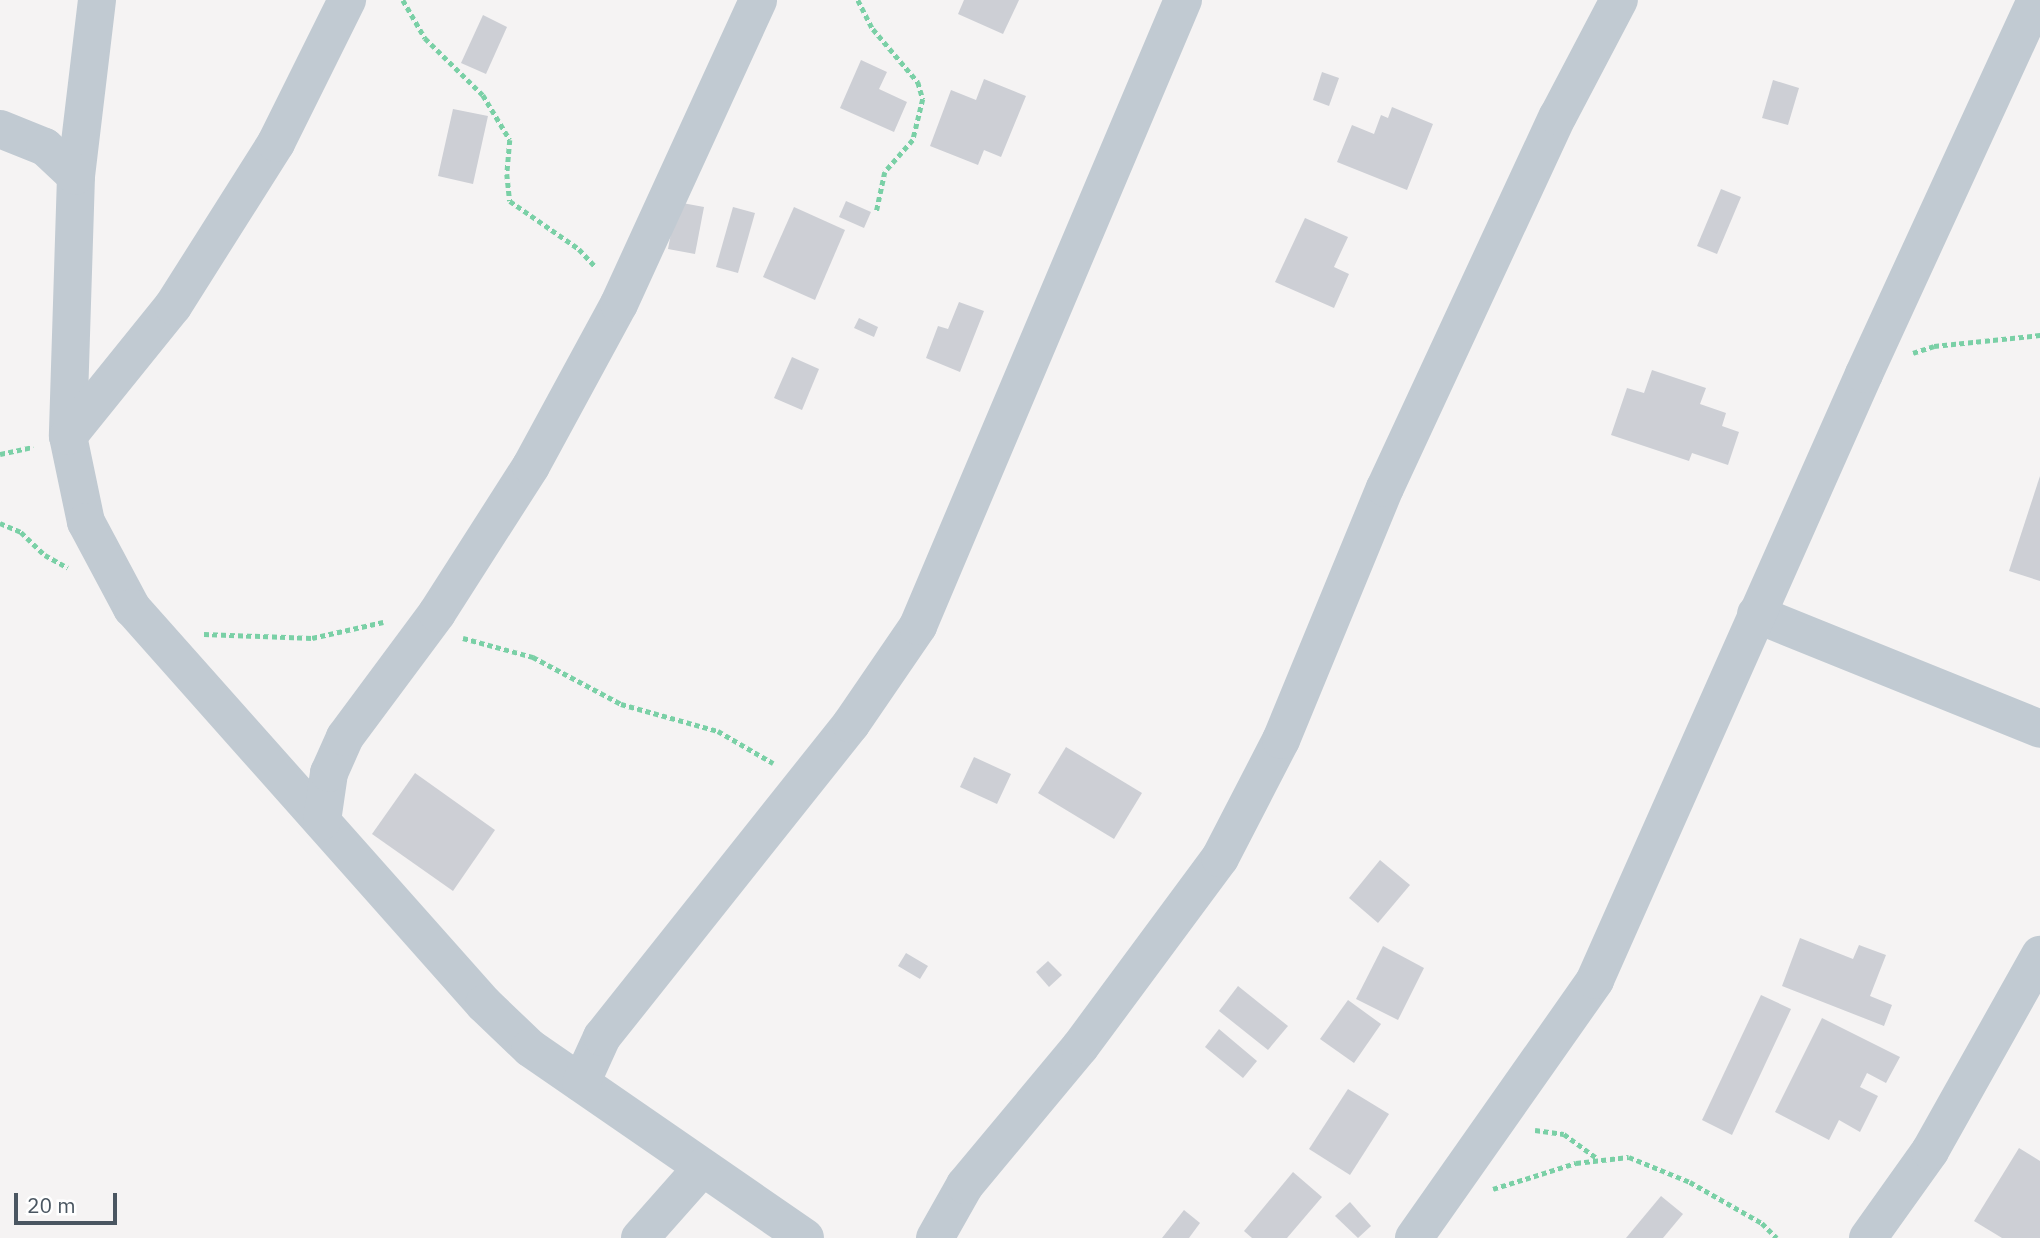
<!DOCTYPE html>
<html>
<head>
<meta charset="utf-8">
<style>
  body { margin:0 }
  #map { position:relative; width:2040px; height:1238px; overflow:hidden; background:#f5f3f3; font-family:"IBM Plex Sans",sans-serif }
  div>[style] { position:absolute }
  .building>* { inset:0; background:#cdcfd5 }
  .path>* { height:4.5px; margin-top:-2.25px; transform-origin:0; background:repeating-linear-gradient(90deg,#7ad0a6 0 5px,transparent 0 8.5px) }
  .minor>* { height:38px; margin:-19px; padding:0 19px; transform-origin:19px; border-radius:19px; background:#c1cad2 }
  span { translate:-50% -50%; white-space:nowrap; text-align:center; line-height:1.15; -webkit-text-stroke:5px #fff; paint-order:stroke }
  .scale { position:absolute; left:14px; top:1193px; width:103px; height:32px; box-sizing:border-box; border:4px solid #4a5661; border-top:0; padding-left:9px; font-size:21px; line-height:24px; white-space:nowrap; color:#4a5661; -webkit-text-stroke:5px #fff; paint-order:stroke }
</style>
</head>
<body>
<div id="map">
  <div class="building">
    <div style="clip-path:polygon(964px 0,1019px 0,1003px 34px,958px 14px)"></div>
    <div style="clip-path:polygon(483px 15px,507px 27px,486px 74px,461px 63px)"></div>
    <div style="clip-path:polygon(861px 60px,887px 72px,879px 89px,907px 102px,894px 132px,840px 108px)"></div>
    <div style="clip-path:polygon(1322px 72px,1339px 78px,1329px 106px,1313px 100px)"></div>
    <div style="clip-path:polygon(984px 79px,1026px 96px,1001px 157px,984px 150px,978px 165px,930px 146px,951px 90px,976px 100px)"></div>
    <div style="clip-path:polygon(1773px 80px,1799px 88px,1788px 125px,1762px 118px)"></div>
    <div style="clip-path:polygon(1392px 107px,1433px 124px,1407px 190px,1337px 162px,1352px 125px,1374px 134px,1381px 115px,1388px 118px)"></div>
    <div style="clip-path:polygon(453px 109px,488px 116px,473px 184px,438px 176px)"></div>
    <div style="clip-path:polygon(1721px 189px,1741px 197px,1717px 254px,1697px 246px)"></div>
    <div style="clip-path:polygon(846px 201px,871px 212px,864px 228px,839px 217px)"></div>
    <div style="clip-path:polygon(677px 202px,704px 207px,695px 254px,668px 249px)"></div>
    <div style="clip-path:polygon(733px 207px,755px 213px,738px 273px,716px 267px)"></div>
    <div style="clip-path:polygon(794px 207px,845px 230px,815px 300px,763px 277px)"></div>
    <div style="clip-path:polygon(1305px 218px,1348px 237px,1334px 267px,1349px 274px,1334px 308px,1275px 282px)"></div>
    <div style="clip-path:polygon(959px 302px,984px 311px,960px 372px,926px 358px,938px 326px,948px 329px)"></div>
    <div style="clip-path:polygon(859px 318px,878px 327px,874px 337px,854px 328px)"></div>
    <div style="clip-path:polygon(792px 357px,819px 369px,802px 410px,774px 398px)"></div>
    <div style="clip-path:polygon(1652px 370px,1706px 388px,1700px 404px,1726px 413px,1722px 426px,1739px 432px,1728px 465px,1692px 453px,1689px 461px,1611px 435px,1627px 388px,1644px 393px)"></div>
    <div style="clip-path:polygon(2040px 476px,2040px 581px,2009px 571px)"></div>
    <div style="clip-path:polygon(1066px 747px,1142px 793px,1114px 839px,1038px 793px)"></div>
    <div style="clip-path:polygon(974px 757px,1011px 774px,997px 804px,960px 787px)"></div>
    <div style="clip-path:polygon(415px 773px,495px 830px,453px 891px,372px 834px)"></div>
    <div style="clip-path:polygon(1380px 860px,1410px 885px,1378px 923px,1349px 898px)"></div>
    <div style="clip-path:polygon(1800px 938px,1853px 959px,1859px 945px,1886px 955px,1870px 996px,1892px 1005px,1884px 1026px,1782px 986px)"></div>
    <div style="clip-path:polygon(1383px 946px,1424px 968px,1398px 1020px,1356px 999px)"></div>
    <div style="clip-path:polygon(906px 953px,928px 966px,920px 979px,898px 966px)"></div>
    <div style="clip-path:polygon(1048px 961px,1062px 975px,1049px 987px,1036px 972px)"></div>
    <div style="clip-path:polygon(1238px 986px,1288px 1026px,1268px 1050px,1219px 1011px)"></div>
    <div style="clip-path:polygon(1761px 995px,1791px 1009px,1732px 1135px,1702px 1120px)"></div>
    <div style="clip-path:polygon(1348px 1000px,1381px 1024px,1354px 1063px,1320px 1039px)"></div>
    <div style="clip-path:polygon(1822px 1018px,1900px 1057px,1886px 1083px,1867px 1073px,1860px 1087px,1878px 1096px,1860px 1132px,1839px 1120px,1829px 1140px,1775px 1112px)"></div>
    <div style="clip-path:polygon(1219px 1029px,1257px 1061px,1243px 1078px,1205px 1047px)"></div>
    <div style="clip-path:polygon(1348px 1089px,1389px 1114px,1350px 1175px,1309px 1149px)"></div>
    <div style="clip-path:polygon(2019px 1148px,2040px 1161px,2040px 1238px,2002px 1238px,1974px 1221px)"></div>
    <div style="clip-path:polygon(1293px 1172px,1322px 1197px,1287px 1238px,1252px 1238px,1244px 1231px)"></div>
    <div style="clip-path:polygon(1661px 1196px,1683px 1214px,1663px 1238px,1626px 1238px)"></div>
    <div style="clip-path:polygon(1350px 1202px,1371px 1226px,1358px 1238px,1335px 1216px)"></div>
    <div style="clip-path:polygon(1184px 1210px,1200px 1223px,1189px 1238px,1162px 1238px)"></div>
  </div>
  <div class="path">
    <div style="left:403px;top:0;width:44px;rotate:59.9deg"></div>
    <div style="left:425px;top:38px;width:81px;rotate:44.5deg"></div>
    <div style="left:483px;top:95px;width:52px;rotate:59deg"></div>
    <div style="left:510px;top:140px;width:34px;rotate:95deg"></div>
    <div style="left:507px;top:174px;width:27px;rotate:84deg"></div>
    <div style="left:510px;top:201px;width:84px;rotate:34.8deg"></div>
    <div style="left:579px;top:249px;width:25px;rotate:47deg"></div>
    <div style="left:858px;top:0;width:33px;rotate:63deg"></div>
    <div style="left:873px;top:29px;width:70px;rotate:49.7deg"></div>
    <div style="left:918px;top:82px;width:18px;rotate:74deg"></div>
    <div style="left:923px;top:99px;width:42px;rotate:103.7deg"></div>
    <div style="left:913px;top:140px;width:43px;rotate:131.2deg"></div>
    <div style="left:885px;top:172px;width:40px;rotate:102deg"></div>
    <div style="left:1913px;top:353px;width:22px;rotate:-18deg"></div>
    <div style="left:1934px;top:346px;width:107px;rotate:-5.9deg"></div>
    <div style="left:0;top:454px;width:34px;rotate:-12deg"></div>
    <div style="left:0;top:523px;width:23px;rotate:23deg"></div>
    <div style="left:21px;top:532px;width:33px;rotate:44deg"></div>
    <div style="left:45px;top:555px;width:26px;rotate:29deg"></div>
    <div style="left:204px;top:634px;width:108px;rotate:2.1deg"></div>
    <div style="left:312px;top:638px;width:73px;rotate:-12.7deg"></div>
    <div style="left:463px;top:638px;width:73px;rotate:15.2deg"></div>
    <div style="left:533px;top:657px;width:100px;rotate:28.1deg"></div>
    <div style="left:621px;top:704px;width:101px;rotate:15.6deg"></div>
    <div style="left:718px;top:731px;width:64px;rotate:30.2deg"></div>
    <div style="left:1535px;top:1130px;width:29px;rotate:8deg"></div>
    <div style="left:1564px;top:1134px;width:42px;rotate:36.3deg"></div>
    <div style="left:1493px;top:1189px;width:87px;rotate:-17.4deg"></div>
    <div style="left:1576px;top:1163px;width:53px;rotate:-6.5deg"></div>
    <div style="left:1629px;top:1157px;width:66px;rotate:22.3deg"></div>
    <div style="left:1690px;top:1182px;width:83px;rotate:29.7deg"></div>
    <div style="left:1762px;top:1223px;width:21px;rotate:45deg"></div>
  </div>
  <div class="minor">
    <div style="left:97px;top:0;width:177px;rotate:96.8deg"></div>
    <div style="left:76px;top:176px;width:260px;rotate:91.8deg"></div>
    <div style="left:68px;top:436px;width:88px;rotate:78.2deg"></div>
    <div style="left:86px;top:522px;width:98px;rotate:61.9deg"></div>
    <div style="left:132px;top:608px;width:530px;rotate:48.37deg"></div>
    <div style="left:484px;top:1004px;width:64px;rotate:43.7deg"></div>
    <div style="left:530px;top:1048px;width:334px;rotate:34.6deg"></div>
    <div style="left:0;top:129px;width:48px;rotate:21.8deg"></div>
    <div style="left:45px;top:147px;width:42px;rotate:43.1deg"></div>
    <div style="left:68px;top:436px;width:167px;rotate:-51.1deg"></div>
    <div style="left:173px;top:306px;width:193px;rotate:-57.7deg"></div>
    <div style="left:276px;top:143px;width:160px;rotate:-63.6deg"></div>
    <div style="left:1756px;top:614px;width:306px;rotate:22deg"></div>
    <div style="left:322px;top:821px;width:49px;rotate:-81.7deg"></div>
    <div style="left:329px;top:773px;width:39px;rotate:-66deg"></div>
    <div style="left:345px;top:737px;width:154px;rotate:-53.4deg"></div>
    <div style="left:437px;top:613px;width:174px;rotate:-57.4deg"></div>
    <div style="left:531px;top:466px;width:184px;rotate:-61.5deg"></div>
    <div style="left:619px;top:304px;width:334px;rotate:-65.4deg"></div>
    <div style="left:581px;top:1083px;width:51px;rotate:-65.5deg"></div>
    <div style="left:602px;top:1037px;width:400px;rotate:-51.5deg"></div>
    <div style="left:851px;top:724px;width:119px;rotate:-55.6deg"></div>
    <div style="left:918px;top:626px;width:680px;rotate:-67.06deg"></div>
    <div style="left:640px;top:1238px;width:94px;rotate:-48.5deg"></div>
    <div style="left:935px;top:1238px;width:61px;rotate:-60.5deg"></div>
    <div style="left:965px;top:1185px;width:180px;rotate:-50.2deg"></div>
    <div style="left:1080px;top:1047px;width:235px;rotate:-53.5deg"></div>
    <div style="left:1220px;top:858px;width:133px;rotate:-62.7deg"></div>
    <div style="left:1281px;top:740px;width:273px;rotate:-67.6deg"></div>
    <div style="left:1385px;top:488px;width:410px;rotate:-65.1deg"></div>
    <div style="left:1558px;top:116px;width:131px;rotate:-62.3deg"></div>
    <div style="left:1414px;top:1238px;width:315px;rotate:-54.9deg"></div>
    <div style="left:1595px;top:980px;width:663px;rotate:-66.06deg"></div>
    <div style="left:1864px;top:374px;width:412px;rotate:-65.3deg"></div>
    <div style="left:1868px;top:1238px;width:107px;rotate:-54.5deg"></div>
    <div style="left:1930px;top:1151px;width:225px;rotate:-60.7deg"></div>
  </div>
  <div class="scale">20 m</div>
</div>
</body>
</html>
